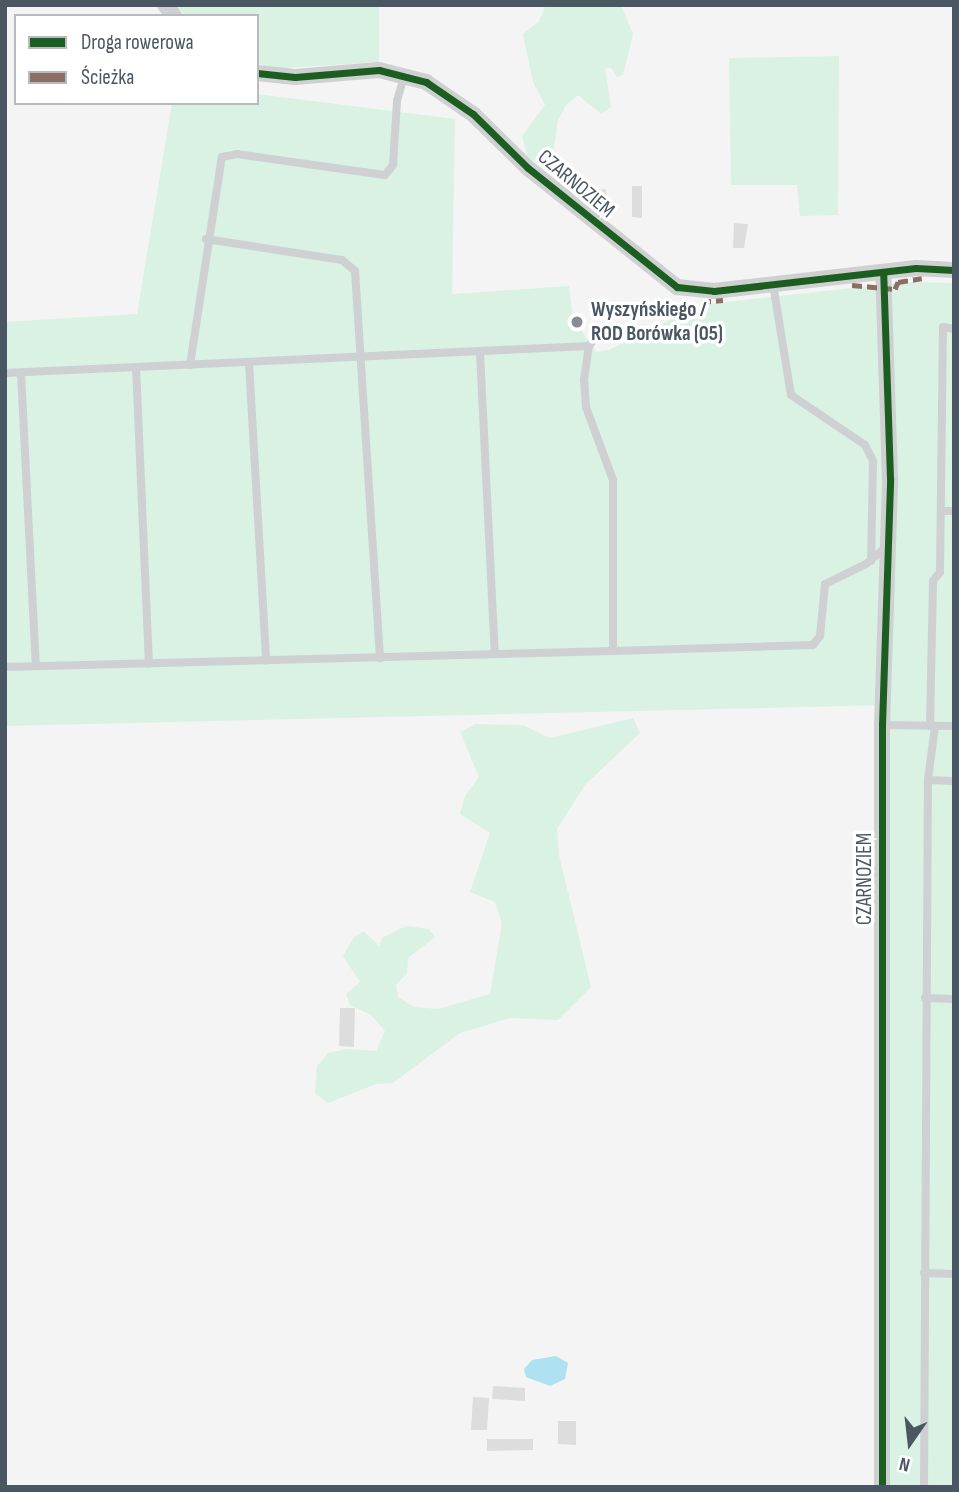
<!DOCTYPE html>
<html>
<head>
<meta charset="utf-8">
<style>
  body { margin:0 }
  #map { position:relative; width:959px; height:1492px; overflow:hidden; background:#f4f4f4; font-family:"Sofia Sans Condensed",sans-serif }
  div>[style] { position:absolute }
  .green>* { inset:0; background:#d9f2e3 }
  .water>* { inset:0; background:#aee2f0 }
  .building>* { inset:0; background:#ddddde }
  .lane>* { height:8px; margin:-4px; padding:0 4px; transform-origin:4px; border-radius:4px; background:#ced0d2 }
  .street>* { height:16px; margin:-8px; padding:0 8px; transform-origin:8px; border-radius:8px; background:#ced0d2 }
  .quiet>* { height:5px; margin-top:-2.5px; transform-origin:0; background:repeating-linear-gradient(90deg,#8d6e63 0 10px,transparent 0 15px) }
  .cycleway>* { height:7px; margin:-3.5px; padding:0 3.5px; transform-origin:3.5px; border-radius:3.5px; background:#1b5e20 }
  .dots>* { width:19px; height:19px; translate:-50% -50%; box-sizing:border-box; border:4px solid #fff; border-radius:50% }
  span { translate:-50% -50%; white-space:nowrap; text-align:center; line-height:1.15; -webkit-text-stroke:7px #fff; paint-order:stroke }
  .street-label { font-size:21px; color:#4a5661 }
  .poi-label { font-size:21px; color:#4a5661; font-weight:700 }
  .left { translate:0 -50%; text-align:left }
  .frame { position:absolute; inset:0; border:7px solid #4a5661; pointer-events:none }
  .legend { position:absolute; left:14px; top:14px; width:245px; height:91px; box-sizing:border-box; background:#fff; border:2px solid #b7bbc0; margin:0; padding:9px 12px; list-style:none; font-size:21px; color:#4a5661 }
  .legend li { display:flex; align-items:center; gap:14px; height:35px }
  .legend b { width:35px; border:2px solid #b7bbc0 }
  .north { position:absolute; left:875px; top:1408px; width:70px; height:70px; -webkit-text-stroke:5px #fff; paint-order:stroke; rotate:194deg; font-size:19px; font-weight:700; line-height:28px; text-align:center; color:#4a5661 }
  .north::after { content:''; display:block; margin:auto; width:24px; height:32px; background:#4a5661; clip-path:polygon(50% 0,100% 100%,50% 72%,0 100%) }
</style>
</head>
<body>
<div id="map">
  <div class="green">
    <div style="clip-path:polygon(175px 5px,379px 5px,379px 62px,271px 69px,257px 63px,257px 16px,184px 16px)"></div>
    <div style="clip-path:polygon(546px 5px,621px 5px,633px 34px,623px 75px,617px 77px,611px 68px,605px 68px,611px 107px,601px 114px,578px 95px,566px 105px,558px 121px,550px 171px,528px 157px,522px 136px,545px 105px,533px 82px,523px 34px,539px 21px)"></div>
    <div style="clip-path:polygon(839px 56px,838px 215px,800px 216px,797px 185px,731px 185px,729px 58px)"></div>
    <div style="clip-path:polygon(257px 94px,455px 119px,452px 294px,569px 286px,573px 318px,596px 352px,609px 350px,700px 305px,906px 282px,954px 283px,954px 1487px,887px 1487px,887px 705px,5px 726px,5px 322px,137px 314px,172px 103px,257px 103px)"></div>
    <div style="clip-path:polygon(633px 718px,640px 733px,585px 785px,557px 829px,559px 855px,591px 987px,558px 1020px,510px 1018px,460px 1033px,393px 1083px,376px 1084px,328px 1103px,315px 1093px,317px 1066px,328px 1053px,347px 1049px,376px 1051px,385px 1031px,371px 1015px,350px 1005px,346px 994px,360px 982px,343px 956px,354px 937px,364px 931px,379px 946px,382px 938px,406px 926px,429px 929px,435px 937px,408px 958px,407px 973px,396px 985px,398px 997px,414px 1007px,438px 1009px,490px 994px,502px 923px,495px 902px,470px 892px,490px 833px,460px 814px,465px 796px,479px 777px,460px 732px,475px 724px,523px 725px,550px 738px)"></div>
  </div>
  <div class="water">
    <div style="clip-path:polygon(556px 1356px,568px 1363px,565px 1379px,550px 1386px,526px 1377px,524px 1369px,532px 1360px)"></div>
  </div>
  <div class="building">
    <div style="clip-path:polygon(632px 186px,642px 186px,642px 218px,632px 217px)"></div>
    <div style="clip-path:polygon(605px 189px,611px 206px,594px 207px,593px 190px)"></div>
    <div style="clip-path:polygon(734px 223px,748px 224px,744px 248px,733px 248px)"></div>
    <div style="clip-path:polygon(340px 1008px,355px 1008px,354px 1047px,339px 1046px)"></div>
    <div style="clip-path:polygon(493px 1386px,525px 1388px,525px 1401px,492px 1399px)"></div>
    <div style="clip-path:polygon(473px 1397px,489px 1398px,487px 1430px,471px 1430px)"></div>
    <div style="clip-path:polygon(558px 1421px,576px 1421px,576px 1445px,558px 1444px)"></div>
    <div style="clip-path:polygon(487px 1439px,533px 1439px,533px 1450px,487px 1451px)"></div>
  </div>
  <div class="lane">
    <div style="left:206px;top:239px;width:138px;rotate:8.8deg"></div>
    <div style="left:342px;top:260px;width:17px;rotate:40deg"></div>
    <div style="left:355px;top:271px;width:388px;rotate:86.3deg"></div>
    <div style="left:773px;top:284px;width:112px;rotate:80.8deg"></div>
    <div style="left:791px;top:395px;width:89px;rotate:34deg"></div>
    <div style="left:865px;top:445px;width:18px;rotate:63deg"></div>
    <div style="left:873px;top:461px;width:100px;rotate:91.1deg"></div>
    <div style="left:480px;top:352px;width:302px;rotate:87.2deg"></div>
    <div style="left:249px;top:363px;width:298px;rotate:86.7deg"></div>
    <div style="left:190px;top:365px;width:210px;rotate:-81.3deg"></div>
    <div style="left:222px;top:157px;width:15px;rotate:-11deg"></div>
    <div style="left:237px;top:154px;width:149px;rotate:8.1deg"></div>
    <div style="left:385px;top:175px;width:13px;rotate:-51deg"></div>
    <div style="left:393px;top:165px;width:64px;rotate:-86.4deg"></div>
    <div style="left:397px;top:101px;width:26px;rotate:-74deg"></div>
    <div style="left:136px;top:367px;width:297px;rotate:87.5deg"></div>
    <div style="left:5px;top:373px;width:585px;rotate:-2.65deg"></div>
    <div style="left:21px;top:373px;width:293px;rotate:87.1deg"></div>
    <div style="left:941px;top:511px;width:13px"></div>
    <div style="left:613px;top:651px;width:200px;rotate:-1.7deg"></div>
    <div style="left:813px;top:645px;width:11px;rotate:-52deg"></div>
    <div style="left:820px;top:636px;width:52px;rotate:-84.5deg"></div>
    <div style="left:825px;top:584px;width:46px;rotate:-26deg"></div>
    <div style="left:866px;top:564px;width:25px;rotate:-40deg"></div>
    <div style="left:5px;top:667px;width:608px;rotate:-1.51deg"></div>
    <div style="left:613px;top:651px;width:171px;rotate:-90deg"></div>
    <div style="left:613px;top:480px;width:78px;rotate:-110.3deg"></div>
    <div style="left:586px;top:407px;width:27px;rotate:-94deg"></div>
    <div style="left:584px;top:380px;width:34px;rotate:-82deg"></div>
    <div style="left:589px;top:346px;width:23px;rotate:-52deg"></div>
    <div style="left:882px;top:725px;width:72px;rotate:0.8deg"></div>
    <div style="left:930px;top:726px;width:145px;rotate:-88.8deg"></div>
    <div style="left:933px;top:581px;width:11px;rotate:-52deg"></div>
    <div style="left:940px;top:572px;width:245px;rotate:-89.3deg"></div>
    <div style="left:943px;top:327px;width:11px;rotate:10deg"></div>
    <div style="left:928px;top:780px;width:26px;rotate:2deg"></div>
    <div style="left:925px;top:998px;width:29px;rotate:2deg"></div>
    <div style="left:924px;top:1273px;width:30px;rotate:2deg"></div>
    <div style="left:924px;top:1487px;width:707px;rotate:-89.68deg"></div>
    <div style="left:928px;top:780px;width:54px;rotate:-82.6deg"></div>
  </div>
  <div class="street">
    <div style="left:165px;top:5px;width:14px;rotate:51deg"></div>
    <div style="left:257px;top:73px;width:38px;rotate:6deg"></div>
    <div style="left:295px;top:77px;width:84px;rotate:-4.8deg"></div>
    <div style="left:379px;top:70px;width:49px;rotate:14.3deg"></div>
    <div style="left:426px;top:82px;width:57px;rotate:34.2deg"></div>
    <div style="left:473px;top:114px;width:77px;rotate:44.5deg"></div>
    <div style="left:528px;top:168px;width:191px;rotate:38.6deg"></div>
    <div style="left:677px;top:287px;width:37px;rotate:6deg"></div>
    <div style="left:714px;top:291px;width:203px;rotate:-6.5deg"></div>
    <div style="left:916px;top:268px;width:38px;rotate:3deg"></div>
    <div style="left:882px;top:1487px;width:762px;rotate:-90deg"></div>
    <div style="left:882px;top:725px;width:247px;rotate:-88.1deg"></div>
    <div style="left:890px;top:478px;width:206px;rotate:-91.9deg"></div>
  </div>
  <div class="quiet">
    <div style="left:852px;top:285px;width:43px;rotate:5.3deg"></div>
    <div style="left:895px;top:289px;width:8px;rotate:-67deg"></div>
    <div style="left:898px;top:282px;width:24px;rotate:-9deg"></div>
    <div style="left:701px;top:302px;width:22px;rotate:-5deg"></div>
  </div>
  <div class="cycleway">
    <div style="left:257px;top:73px;width:38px;rotate:6deg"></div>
    <div style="left:295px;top:77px;width:84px;rotate:-4.8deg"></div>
    <div style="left:379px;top:70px;width:49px;rotate:14.3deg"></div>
    <div style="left:426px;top:82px;width:57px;rotate:34.2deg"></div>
    <div style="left:473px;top:114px;width:77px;rotate:44.5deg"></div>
    <div style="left:528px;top:168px;width:191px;rotate:38.6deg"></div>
    <div style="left:677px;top:287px;width:37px;rotate:6deg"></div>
    <div style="left:714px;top:291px;width:203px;rotate:-6.5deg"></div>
    <div style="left:916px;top:268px;width:38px;rotate:3deg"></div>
    <div style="left:882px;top:1487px;width:762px;rotate:-90deg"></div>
    <div style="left:882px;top:725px;width:247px;rotate:-88.1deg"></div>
    <div style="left:890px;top:478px;width:206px;rotate:-91.9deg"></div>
  </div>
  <div class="dots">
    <div style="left:577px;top:322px;background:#868d94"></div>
  </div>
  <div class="street-label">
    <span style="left:576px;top:184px;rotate:40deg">CZARNOZIEM</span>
    <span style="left:865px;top:879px;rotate:-90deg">CZARNOZIEM</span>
  </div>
  <div class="poi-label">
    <span class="left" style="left:591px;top:322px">Wyszyńskiego /<br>ROD Borówka (05)</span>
  </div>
  <div class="frame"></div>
  <ul class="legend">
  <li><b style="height:9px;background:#1b5e20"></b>Droga rowerowa</li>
  <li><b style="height:9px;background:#8d6e63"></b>Ścieżka</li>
  </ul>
  <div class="north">N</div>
</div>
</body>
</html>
